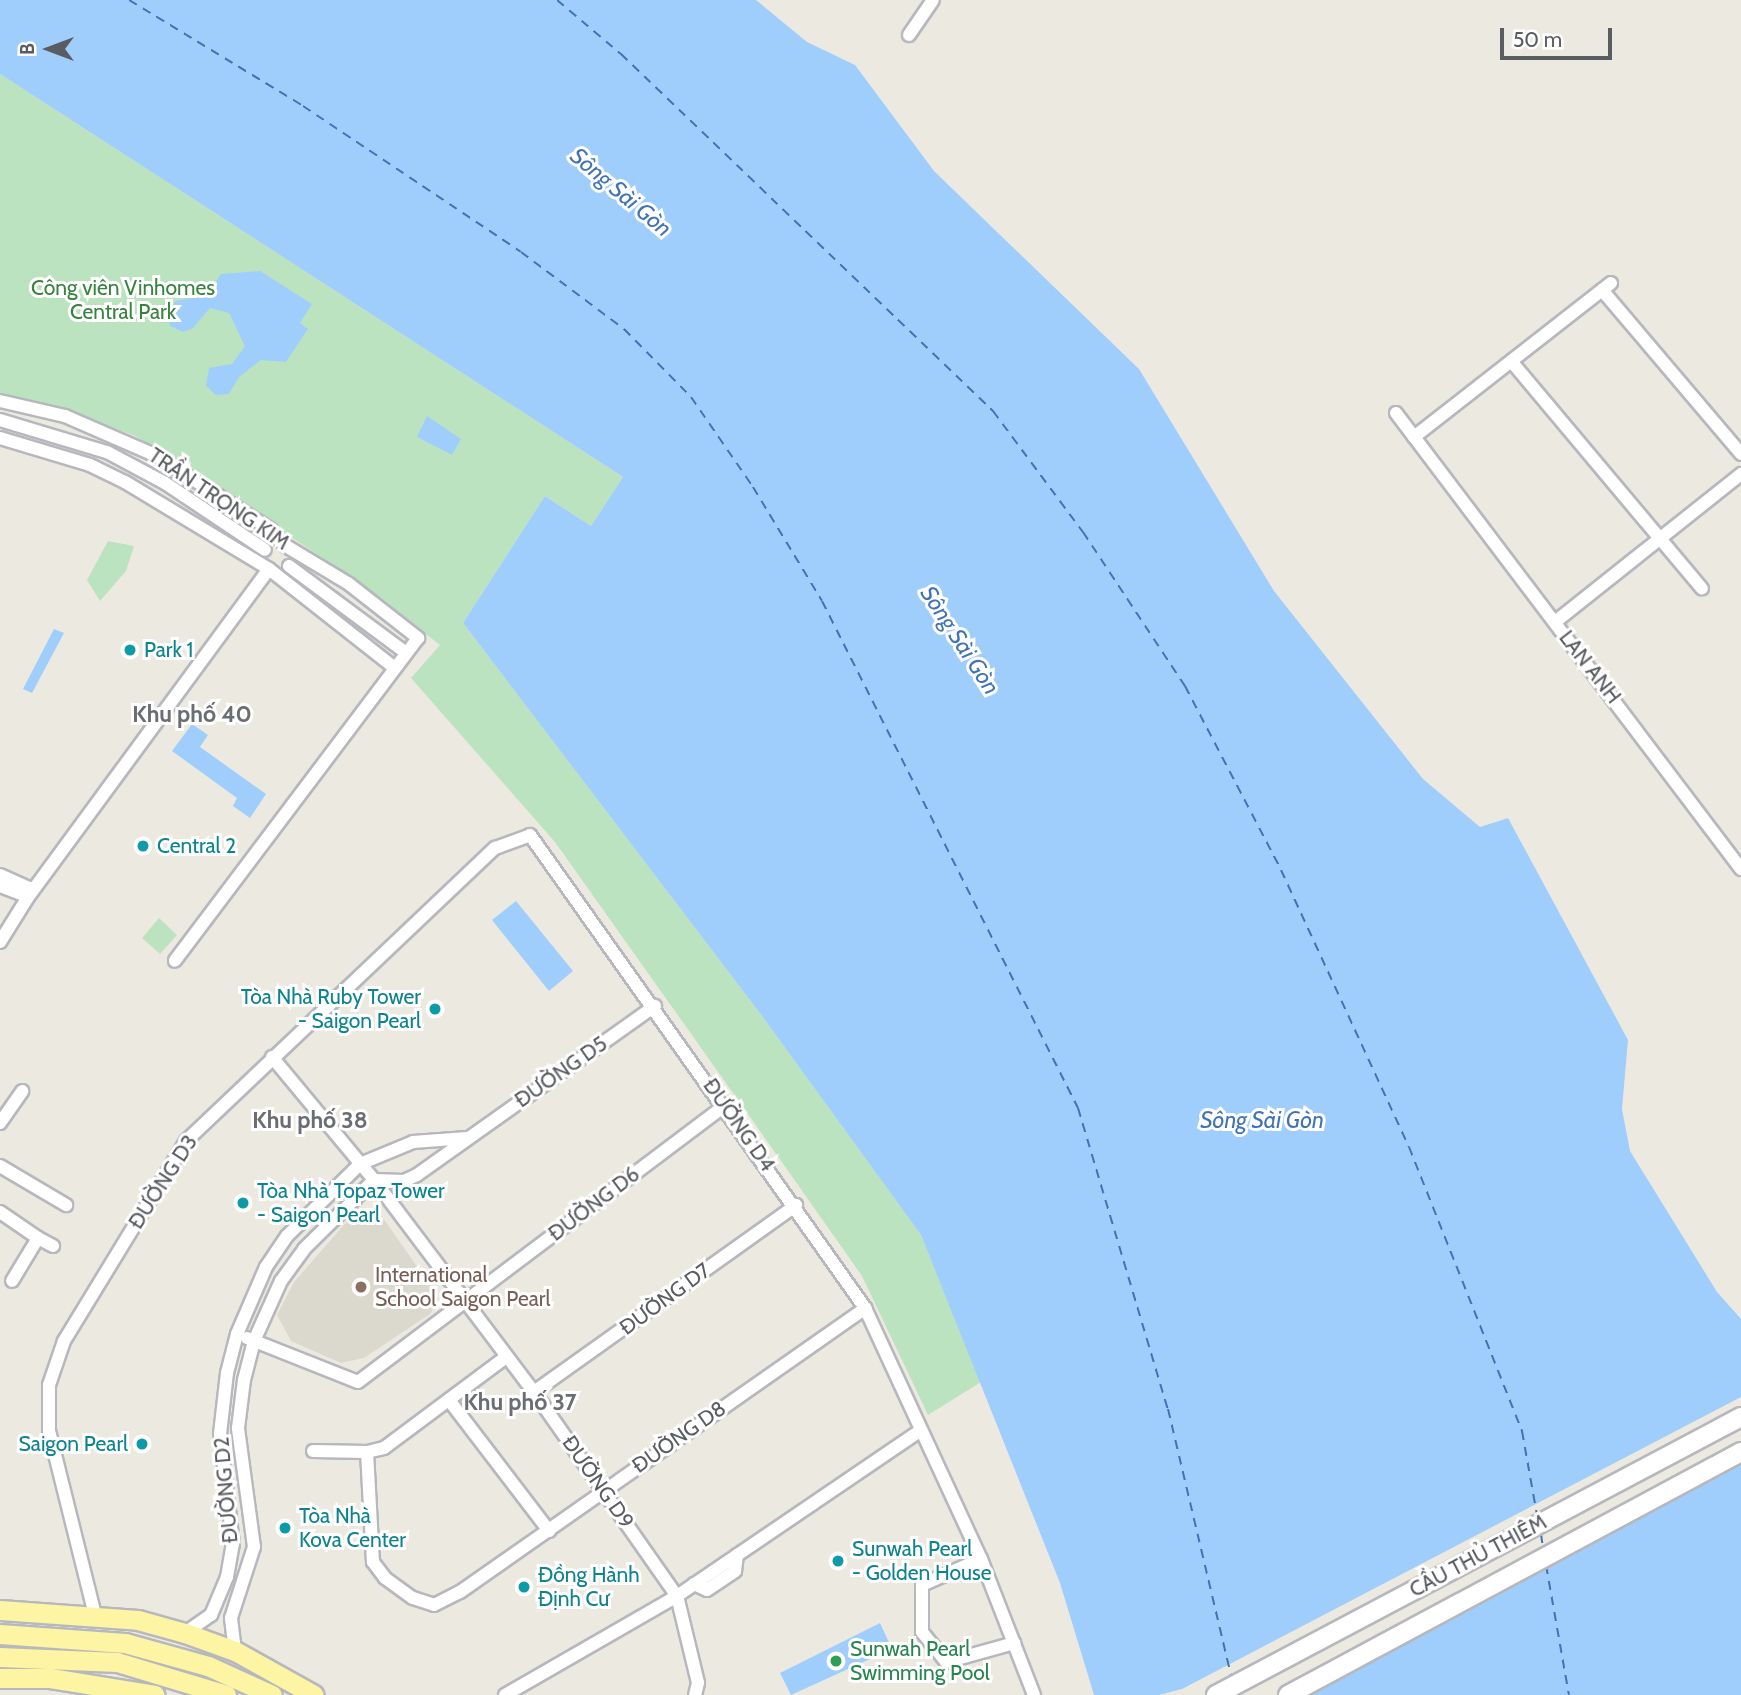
<!DOCTYPE html>
<html>
<head>
<meta charset="utf-8">
<style>
  body { margin:0 }
  #map { position:relative; width:1741px; height:1695px; overflow:hidden; background:#eceae0; font-family:Cabin,sans-serif }
  div>[style] { position:absolute }
  .education>* { inset:0; background:#dbd9ce }
  .green>* { inset:0; background:#bce3bf }
  .water>* { inset:0; background:#9fcefd }
  .pier>* { inset:0; background:#eceae0 }
  .ferry>* { height:2px; margin-top:-1px; transform-origin:0; background:repeating-linear-gradient(90deg,#4073b6 0 9px,transparent 0 16px) }
  .roads { filter:drop-shadow(2px 0 #b6b8bd) drop-shadow(-2px 0 #b6b8bd) drop-shadow(0 2px #b6b8bd) drop-shadow(0 -2px #b6b8bd) }
  .street>* { height:12px; margin:-6px; padding:0 6px; transform-origin:6px; border-radius:6px; background:#fff }
  .secondary>* { height:18px; margin:-9px; padding:0 9px; transform-origin:9px; border-radius:9px; background:#fff }
  .primary>* { height:19px; margin:-9.5px; padding:0 9.5px; transform-origin:9.5px; border-radius:9.5px; background:#fdf4a4 }
  .dots>* { width:19px; height:19px; translate:-50% -50%; box-sizing:border-box; border:4px solid #fff; border-radius:50% }
  span { translate:-50% -50%; white-space:nowrap; text-align:center; line-height:1.15; -webkit-text-stroke:6px #fff; paint-order:stroke }
  .park-label { font-size:21px; color:#36823e }
  .street-label { font-size:21px; color:#595c61 }
  .culture-label { font-size:21px; color:#0d838f }
  .left { translate:0 -50%; text-align:left }
  .right { translate:-100% -50%; text-align:right }
  .education-label { font-size:21px; color:#785e54 }
  .leisure-label { font-size:21px; color:#27864d }
  .water-label { font-size:23px; color:#4073b6; font-style:italic }
  .neighbourhood-label { font-size:23px; color:#6a6e73; font-weight:700 }
  .north { position:absolute; left:14px; top:14px; width:70px; height:70px; -webkit-text-stroke:5px #fff; paint-order:stroke; rotate:270deg; font-size:19px; font-weight:700; line-height:28px; text-align:center; color:#595c61 }
  .north::after { content:''; display:block; margin:auto; width:24px; height:32px; background:#595c61; clip-path:polygon(50% 0,100% 100%,50% 72%,0 100%) }
  .scale { position:absolute; left:1500px; top:28px; width:112px; height:32px; box-sizing:border-box; border:4px solid #595c61; border-top:0; padding-left:9px; font-size:21px; line-height:24px; white-space:nowrap; color:#595c61; -webkit-text-stroke:5px #fff; paint-order:stroke }
</style>
</head>
<body>
<div id="map">
  <div class="education">
    <div style="clip-path:polygon(369px 1211px,381px 1215px,439px 1298px,430px 1314px,364px 1358px,341px 1363px,291px 1341px,277px 1315px,294px 1282px,349px 1219px)"></div>
  </div>
  <div class="green">
    <div style="clip-path:polygon(0 74px,623px 477px,591px 526px,545px 496px,463px 623px,762px 1016px,921px 1235px,981px 1382px,928px 1415px,862px 1276px,772px 1148px,555px 842px,411px 678px,440px 645px,357px 581px,170px 456px,135px 436px,62px 408px,0 395px)"></div>
    <div style="clip-path:polygon(108px 541px,134px 546px,126px 571px,100px 601px,87px 580px)"></div>
    <div style="clip-path:polygon(159px 918px,177px 935px,160px 954px,142px 938px)"></div>
  </div>
  <div class="water">
    <div style="clip-path:polygon(0 0,756px 0,807px 42px,855px 65px,934px 171px,1139px 369px,1274px 591px,1423px 779px,1480px 827px,1508px 818px,1628px 1040px,1622px 1109px,1630px 1151px,1717px 1292px,1741px 1319px,1741px 1695px,1094px 1695px,1060px 1583px,921px 1235px,762px 1016px,463px 623px,545px 496px,591px 526px,623px 477px,0 74px)"></div>
    <div style="clip-path:polygon(260px 271px,312px 304px,300px 323px,308px 329px,286px 362px,261px 360px,239px 377px,229px 394px,216px 395px,206px 386px,209px 368px,232px 364px,245px 346px,229px 313px,210px 308px,193px 328px,183px 332px,170px 326px,167px 312px,176px 301px,207px 295px,221px 274px)"></div>
    <div style="clip-path:polygon(427px 416px,461px 439px,452px 455px,417px 437px)"></div>
    <div style="clip-path:polygon(54px 629px,64px 633px,32px 693px,23px 689px)"></div>
    <div style="clip-path:polygon(192px 724px,208px 735px,200px 747px,266px 794px,250px 818px,233px 806px,237px 798px,172px 751px)"></div>
    <div style="clip-path:polygon(516px 901px,573px 971px,549px 991px,492px 920px)"></div>
    <div style="clip-path:polygon(880px 1623px,892px 1649px,791px 1695px,780px 1673px)"></div>
  </div>
  <div class="pier">
    <div style="clip-path:polygon(1741px 1397px,1741px 1463px,1303px 1695px,1159px 1695px,1182px 1689px)"></div>
  </div>
  <div class="ferry">
    <div style="left:129px;top:0;width:204px;rotate:31.3deg"></div>
    <div style="left:303px;top:106px;width:262px;rotate:33.8deg"></div>
    <div style="left:521px;top:252px;width:129px;rotate:36.8deg"></div>
    <div style="left:624px;top:329px;width:95px;rotate:45.4deg"></div>
    <div style="left:691px;top:397px;width:109px;rotate:55.4deg"></div>
    <div style="left:753px;top:487px;width:133px;rotate:58.8deg"></div>
    <div style="left:822px;top:601px;width:568px;rotate:63.21deg"></div>
    <div style="left:1078px;top:1108px;width:314px;rotate:73.4deg"></div>
    <div style="left:1168px;top:1409px;width:277px;rotate:76.7deg"></div>
    <div style="left:557px;top:0;width:84px;rotate:40.2deg"></div>
    <div style="left:621px;top:54px;width:516px;rotate:43.82deg"></div>
    <div style="left:993px;top:411px;width:151px;rotate:53.4deg"></div>
    <div style="left:1083px;top:532px;width:185px;rotate:56.5deg"></div>
    <div style="left:1185px;top:686px;width:208px;rotate:62.4deg"></div>
    <div style="left:1281px;top:870px;width:305px;rotate:65.2deg"></div>
    <div style="left:1409px;top:1147px;width:306px;rotate:68.3deg"></div>
    <div style="left:1522px;top:1431px;width:85px;rotate:79.9deg"></div>
    <div style="left:1541px;top:1534px;width:15px;rotate:82deg"></div>
    <div style="left:1546px;top:1565px;width:132px;rotate:80deg"></div>
  </div>
  <div class="roads">
    <div class="street">
      <div style="left:909px;top:35px;width:42px;rotate:-55.6deg"></div>
      <div style="left:1602px;top:290px;width:215px;rotate:49.7deg"></div>
      <div style="left:1511px;top:361px;width:297px;rotate:50deg"></div>
      <div style="left:0;top:401px;width:67px;rotate:13deg"></div>
      <div style="left:65px;top:416px;width:100px;rotate:23.5deg"></div>
      <div style="left:157px;top:456px;width:135px;rotate:32.9deg"></div>
      <div style="left:270px;top:529px;width:23px;rotate:47deg"></div>
      <div style="left:286px;top:546px;width:74px;rotate:31.1deg"></div>
      <div style="left:349px;top:584px;width:88px;rotate:38deg"></div>
      <div style="left:418px;top:638px;width:404px;rotate:127deg"></div>
      <div style="left:1396px;top:413px;width:572px;rotate:52.89deg"></div>
      <div style="left:0;top:420px;width:112px;rotate:16.7deg"></div>
      <div style="left:107px;top:452px;width:66px;rotate:28.1deg"></div>
      <div style="left:165px;top:483px;width:120px;rotate:33.8deg"></div>
      <div style="left:1414px;top:437px;width:250px;rotate:-38deg"></div>
      <div style="left:0;top:438px;width:94px;rotate:16.7deg"></div>
      <div style="left:90px;top:465px;width:39px;rotate:26deg"></div>
      <div style="left:125px;top:482px;width:168px;rotate:31.1deg"></div>
      <div style="left:269px;top:569px;width:160px;rotate:38.2deg"></div>
      <div style="left:289px;top:566px;width:146px;rotate:36.6deg"></div>
      <div style="left:1555px;top:622px;width:238px;rotate:-38.5deg"></div>
      <div style="left:0;top:875px;width:36px;rotate:24deg"></div>
      <div style="left:0;top:886px;width:30px;rotate:21deg"></div>
      <div style="left:0;top:942px;width:53px;rotate:-58.1deg"></div>
      <div style="left:28px;top:897px;width:407px;rotate:-53.7deg"></div>
      <div style="left:272px;top:1057px;width:160px;rotate:50.3deg"></div>
      <div style="left:374px;top:1180px;width:266px;rotate:53deg"></div>
      <div style="left:534px;top:1392px;width:249px;rotate:55deg"></div>
      <div style="left:677px;top:1596px;width:89px;rotate:76.4deg"></div>
      <div style="left:698px;top:1683px;width:12px;rotate:104deg"></div>
      <div style="left:0;top:1123px;width:39px;rotate:-55deg"></div>
      <div style="left:0;top:1166px;width:77px;rotate:30.6deg"></div>
      <div style="left:0;top:1212px;width:46px;rotate:34.4deg"></div>
      <div style="left:38px;top:1238px;width:50px;rotate:121.2deg"></div>
      <div style="left:38px;top:1238px;width:17px;rotate:28deg"></div>
      <div style="left:247px;top:1338px;width:119px;rotate:21.6deg"></div>
      <div style="left:358px;top:1382px;width:460px;rotate:-37deg"></div>
      <div style="left:534px;top:1392px;width:322px;rotate:-35.5deg"></div>
      <div style="left:449px;top:1400px;width:165px;rotate:52.6deg"></div>
      <div style="left:313px;top:1451px;width:54px;rotate:1.1deg"></div>
      <div style="left:367px;top:1452px;width:17px;rotate:-13deg"></div>
      <div style="left:384px;top:1448px;width:152px;rotate:-36.7deg"></div>
      <div style="left:367px;top:1452px;width:110px;rotate:86.9deg"></div>
      <div style="left:373px;top:1562px;width:20px;rotate:53deg"></div>
      <div style="left:385px;top:1578px;width:34px;rotate:36deg"></div>
      <div style="left:413px;top:1598px;width:22px;rotate:18deg"></div>
      <div style="left:434px;top:1605px;width:29px;rotate:-27deg"></div>
      <div style="left:460px;top:1592px;width:495px;rotate:-35deg"></div>
      <div style="left:981px;top:1559px;width:64px;rotate:156.2deg"></div>
      <div style="left:922px;top:1585px;width:47px;rotate:90deg"></div>
      <div style="left:922px;top:1632px;width:38px;rotate:51deg"></div>
      <div style="left:946px;top:1662px;width:71px;rotate:-15.6deg"></div>
      <div style="left:694px;top:1584px;width:14px;rotate:25deg"></div>
      <div style="left:707px;top:1590px;width:34px;rotate:-34deg"></div>
      <div style="left:735px;top:1571px;width:16px;rotate:-83deg"></div>
      <div style="left:95px;top:1615px;width:190px;rotate:-104deg"></div>
      <div style="left:49px;top:1431px;width:46px;rotate:-90deg"></div>
      <div style="left:49px;top:1385px;width:46px;rotate:-71.2deg"></div>
      <div style="left:64px;top:1341px;width:234px;rotate:-58.6deg"></div>
      <div style="left:186px;top:1141px;width:426px;rotate:-43.5deg"></div>
      <div style="left:495px;top:848px;width:37px;rotate:-20deg"></div>
      <div style="left:530px;top:835px;width:580px;rotate:54.69deg"></div>
      <div style="left:865px;top:1308px;width:277px;rotate:65.2deg"></div>
      <div style="left:981px;top:1559px;width:146px;rotate:68.7deg"></div>
      <div style="left:185px;top:1633px;width:32px;rotate:-35deg"></div>
      <div style="left:211px;top:1615px;width:41px;rotate:-67.2deg"></div>
      <div style="left:227px;top:1577px;width:34px;rotate:-80deg"></div>
      <div style="left:233px;top:1544px;width:111px;rotate:-96.7deg"></div>
      <div style="left:220px;top:1434px;width:61px;rotate:-83.5deg"></div>
      <div style="left:227px;top:1373px;width:40px;rotate:-75.6deg"></div>
      <div style="left:237px;top:1334px;width:73px;rotate:-66.6deg"></div>
      <div style="left:266px;top:1267px;width:37px;rotate:-56deg"></div>
      <div style="left:287px;top:1236px;width:103px;rotate:-44.6deg"></div>
      <div style="left:360px;top:1164px;width:57px;rotate:-22.5deg"></div>
      <div style="left:413px;top:1142px;width:54px;rotate:-4.2deg"></div>
      <div style="left:235px;top:1651px;width:33px;rotate:-97deg"></div>
      <div style="left:231px;top:1618px;width:75px;rotate:-72.1deg"></div>
      <div style="left:254px;top:1547px;width:120px;rotate:-97.7deg"></div>
      <div style="left:238px;top:1428px;width:48px;rotate:-82.9deg"></div>
      <div style="left:244px;top:1380px;width:40px;rotate:-75.6deg"></div>
      <div style="left:254px;top:1341px;width:66px;rotate:-65.8deg"></div>
      <div style="left:281px;top:1281px;width:39px;rotate:-54deg"></div>
      <div style="left:304px;top:1249px;width:98px;rotate:-44.6deg"></div>
      <div style="left:374px;top:1180px;width:30px;rotate:2deg"></div>
      <div style="left:404px;top:1181px;width:14px;rotate:-25deg"></div>
      <div style="left:417px;top:1175px;width:292px;rotate:-35.4deg"></div>
      <div style="left:505px;top:1695px;width:198px;rotate:-29.9deg"></div>
      <div style="left:677px;top:1596px;width:295px;rotate:-34.2deg"></div>
    </div>
    <div class="secondary">
      <div style="left:1216px;top:1695px;width:594px;rotate:-27.9deg"></div>
      <div style="left:1288px;top:1695px;width:514px;rotate:-28.21deg"></div>
    </div>
    <div class="primary">
      <div style="left:0;top:1610px;width:138px;rotate:4.1deg"></div>
      <div style="left:138px;top:1620px;width:49px;rotate:15.5deg"></div>
      <div style="left:185px;top:1633px;width:53px;rotate:19.8deg"></div>
      <div style="left:235px;top:1651px;width:90px;rotate:29.1deg"></div>
      <div style="left:0;top:1634px;width:125px;rotate:4.1deg"></div>
      <div style="left:125px;top:1643px;width:86px;rotate:15.5deg"></div>
      <div style="left:208px;top:1666px;width:70px;rotate:24.4deg"></div>
      <div style="left:0;top:1657px;width:117px;rotate:2.4deg"></div>
      <div style="left:117px;top:1662px;width:114px;rotate:16.8deg"></div>
      <div style="left:0;top:1678px;width:50px"></div>
      <div style="left:50px;top:1678px;width:106px;rotate:9.2deg"></div>
    </div>
  </div>
  <div class="dots">
    <div style="left:130px;top:650px;background:#0f9aa8"></div>
    <div style="left:143px;top:846px;background:#0f9aa8"></div>
    <div style="left:435px;top:1009px;background:#0f9aa8"></div>
    <div style="left:243px;top:1203px;background:#0f9aa8"></div>
    <div style="left:361px;top:1287px;background:#8d6e63"></div>
    <div style="left:142px;top:1444px;background:#0f9aa8"></div>
    <div style="left:285px;top:1528px;background:#0f9aa8"></div>
    <div style="left:838px;top:1561px;background:#0f9aa8"></div>
    <div style="left:524px;top:1587px;background:#0f9aa8"></div>
    <div style="left:836px;top:1661px;background:#2e9e5b"></div>
  </div>
  <div class="park-label">
    <span style="left:123px;top:300px">Công viên Vinhomes<br>Central Park</span>
  </div>
  <div class="street-label">
    <span style="left:219px;top:499px;rotate:34deg">TRẦN TRỌNG KIM</span>
    <span style="left:1590px;top:667px;rotate:52deg">LAN ANH</span>
    <span style="left:561px;top:1072px;rotate:-35deg">ĐƯỜNG D5</span>
    <span style="left:739px;top:1125px;rotate:55deg">ĐƯỜNG D4</span>
    <span style="left:163px;top:1182px;rotate:-57deg">ĐƯỜNG D3</span>
    <span style="left:594px;top:1204px;rotate:-37deg">ĐƯỜNG D6</span>
    <span style="left:665px;top:1299px;rotate:-36deg">ĐƯỜNG D7</span>
    <span style="left:679px;top:1437px;rotate:-35deg">ĐƯỜNG D8</span>
    <span style="left:598px;top:1482px;rotate:55deg">ĐƯỜNG D9</span>
    <span style="left:226px;top:1490px;rotate:-95deg">ĐƯỜNG D2</span>
    <span style="left:1478px;top:1556px;rotate:-28deg">CẦU THỦ THIÊM</span>
  </div>
  <div class="culture-label">
    <span class="left" style="left:144px;top:650px">Park 1</span>
    <span class="left" style="left:157px;top:846px">Central 2</span>
    <span class="right" style="left:421px;top:1009px">Tòa Nhà Ruby Tower<br>- Saigon Pearl</span>
    <span class="left" style="left:257px;top:1203px">Tòa Nhà Topaz Tower<br>- Saigon Pearl</span>
    <span class="right" style="left:128px;top:1444px">Saigon Pearl</span>
    <span class="left" style="left:299px;top:1528px">Tòa Nhà<br>Kova Center</span>
    <span class="left" style="left:852px;top:1561px">Sunwah Pearl<br>- Golden House</span>
    <span class="left" style="left:538px;top:1587px">Đồng Hành<br>Định Cư</span>
  </div>
  <div class="education-label">
    <span class="left" style="left:375px;top:1287px">International<br>School Saigon Pearl</span>
  </div>
  <div class="leisure-label">
    <span class="left" style="left:850px;top:1661px">Sunwah Pearl<br>Swimming Pool</span>
  </div>
  <div class="water-label">
    <span style="left:621px;top:192px;rotate:40deg">Sông Sài Gòn</span>
    <span style="left:960px;top:640px;rotate:57deg">Sông Sài Gòn</span>
    <span style="left:1262px;top:1120px">Sông Sài Gòn</span>
  </div>
  <div class="neighbourhood-label">
    <span style="left:192px;top:714px">Khu phố 40</span>
    <span style="left:310px;top:1120px">Khu phố 38</span>
    <span style="left:520px;top:1402px">Khu phố 37</span>
  </div>
  <div class="north">B</div>
  <div class="scale">50 m</div>
</div>
</body>
</html>
